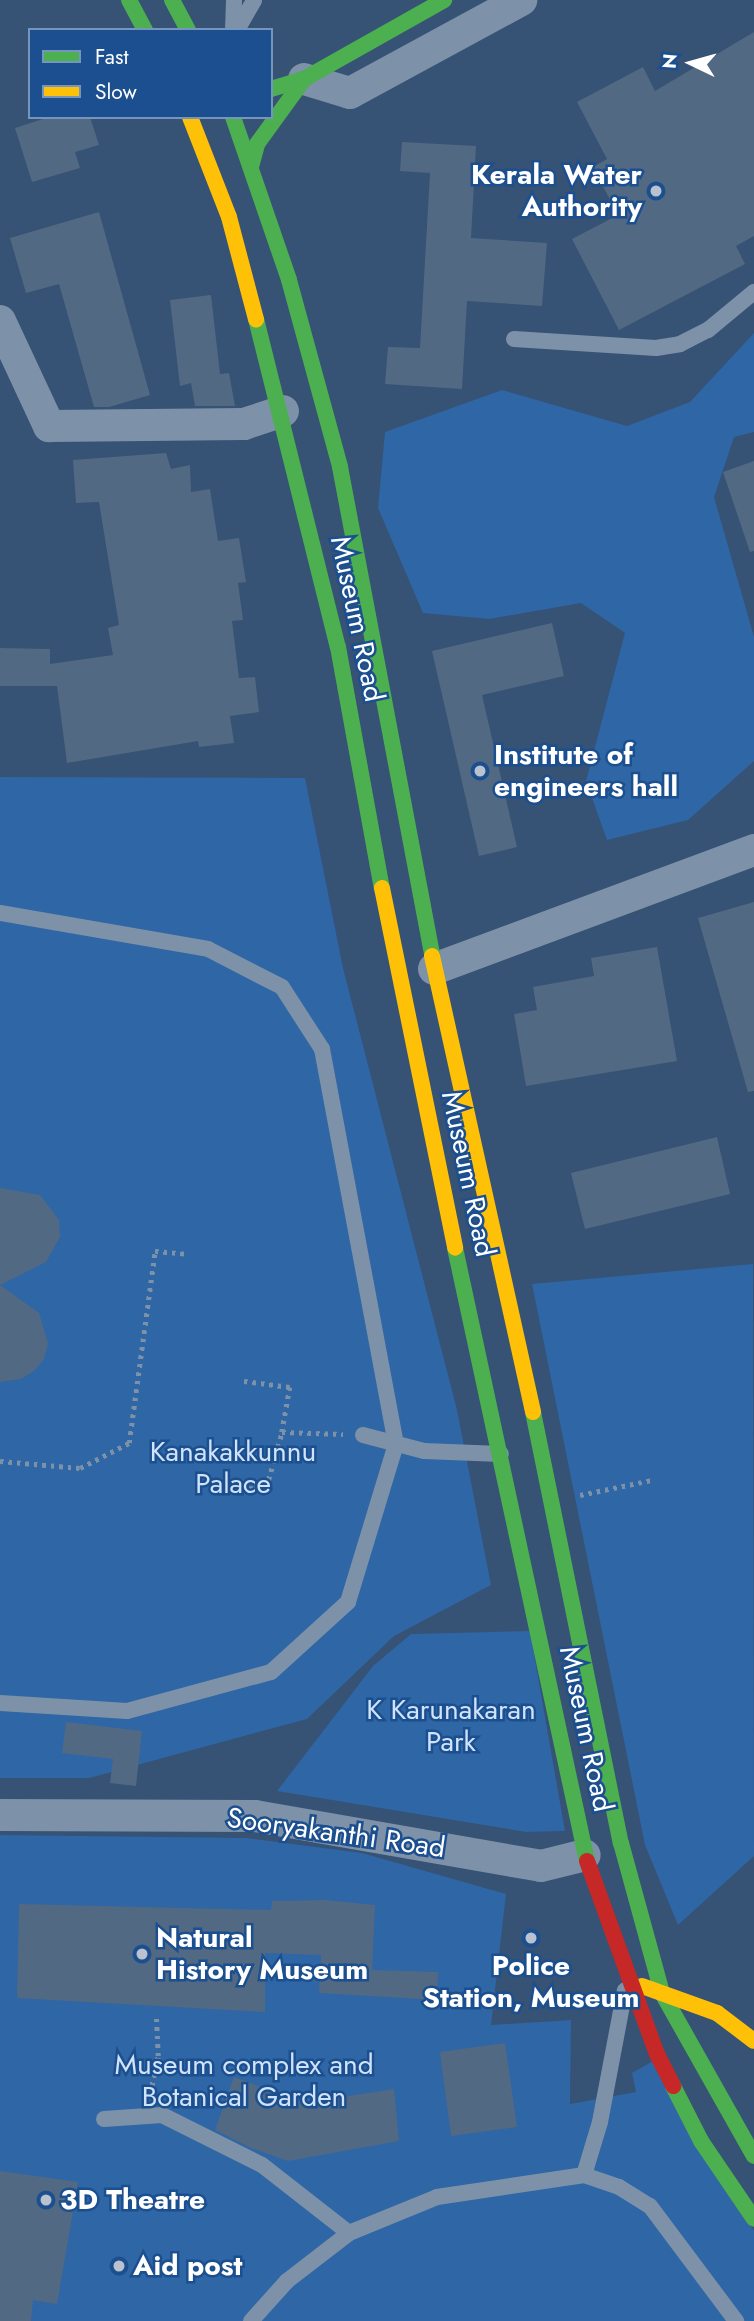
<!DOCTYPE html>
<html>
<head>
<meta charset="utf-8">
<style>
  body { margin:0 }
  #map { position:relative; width:754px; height:2321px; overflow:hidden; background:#365274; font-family:Jost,sans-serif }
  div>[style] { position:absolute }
  .green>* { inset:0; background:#2f66a5 }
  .building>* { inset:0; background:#526984 }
  .path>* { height:4.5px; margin-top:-2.25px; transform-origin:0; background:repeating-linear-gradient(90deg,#7d92a8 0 3.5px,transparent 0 8.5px) }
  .lane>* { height:16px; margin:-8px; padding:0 8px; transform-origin:8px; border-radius:8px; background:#7d92a8 }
  .street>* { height:32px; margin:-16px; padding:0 16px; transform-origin:16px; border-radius:16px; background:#7d92a8 }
  .fast>* { height:16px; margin:-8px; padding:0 8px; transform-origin:8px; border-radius:8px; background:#4caf50 }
  .slow>* { height:16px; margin:-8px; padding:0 8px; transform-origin:8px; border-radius:8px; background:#ffc107 }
  .jam>* { height:16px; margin:-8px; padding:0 8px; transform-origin:8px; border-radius:8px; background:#c62828 }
  .dots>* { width:19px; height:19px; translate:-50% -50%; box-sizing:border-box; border:4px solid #1b4f8f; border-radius:50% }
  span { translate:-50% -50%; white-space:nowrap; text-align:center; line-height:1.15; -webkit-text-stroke:5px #1b4f8f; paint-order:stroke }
  .poi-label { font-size:28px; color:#fff; font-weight:700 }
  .right { translate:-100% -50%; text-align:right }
  .left { translate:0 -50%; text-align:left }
  .street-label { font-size:28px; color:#fff }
  .park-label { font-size:28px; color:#cfe3fa }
  .legend { position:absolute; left:28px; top:28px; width:245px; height:91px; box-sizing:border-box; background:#1b4f8f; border:2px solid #7695bc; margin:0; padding:9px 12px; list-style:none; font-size:21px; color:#fff }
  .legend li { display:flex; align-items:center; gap:14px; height:35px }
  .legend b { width:35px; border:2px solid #7695bc }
  .north { position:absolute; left:656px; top:28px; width:70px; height:70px; -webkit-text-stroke:5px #1b4f8f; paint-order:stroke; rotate:275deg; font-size:19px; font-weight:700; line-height:28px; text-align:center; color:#fff }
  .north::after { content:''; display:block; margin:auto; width:24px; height:32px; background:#fff; clip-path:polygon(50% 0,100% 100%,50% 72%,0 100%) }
</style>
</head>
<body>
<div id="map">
  <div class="green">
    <div style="clip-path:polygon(754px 333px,754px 432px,734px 437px,714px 497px,754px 637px,754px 761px,688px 820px,607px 840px,586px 781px,625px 633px,581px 603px,489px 619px,423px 613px,378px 508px,385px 432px,502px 390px,627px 426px,690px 402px)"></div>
    <div style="clip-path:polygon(0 777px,305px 778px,343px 968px,457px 1410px,491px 1585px,394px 1636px,307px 1719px,89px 1778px,0 1778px)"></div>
    <div style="clip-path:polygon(753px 1264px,754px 1856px,678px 1925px,645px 1845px,532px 1284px)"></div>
    <div style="clip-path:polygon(530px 1631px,565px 1831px,526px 1832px,277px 1791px,373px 1666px,411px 1634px)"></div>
    <div style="clip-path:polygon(0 1835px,246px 1838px,362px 1853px,506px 1894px,491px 2025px,571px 2020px,570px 2104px,636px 2092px,632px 2073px,653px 2061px,754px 2231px,754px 2321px,0 2321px)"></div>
  </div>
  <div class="building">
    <div style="clip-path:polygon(754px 32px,754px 236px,736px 246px,745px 264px,619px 330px,572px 239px,618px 215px,593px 167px,607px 159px,577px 102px,643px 67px,655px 91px)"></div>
    <div style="clip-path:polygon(49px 117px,90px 117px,99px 145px,75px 152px,80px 168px,32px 182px,15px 128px)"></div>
    <div style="clip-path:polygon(402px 142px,476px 146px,471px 238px,547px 243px,542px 306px,467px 301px,462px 389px,385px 384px,388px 347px,420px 348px,430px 173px,400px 171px)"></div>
    <div style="clip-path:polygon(99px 212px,150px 395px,109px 407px,94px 407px,59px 284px,26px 293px,10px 238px)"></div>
    <div style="clip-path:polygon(211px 295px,220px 374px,229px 373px,235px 406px,195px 406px,191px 383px,180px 386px,170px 300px)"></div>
    <div style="clip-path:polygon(166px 453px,171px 469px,190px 465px,191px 492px,210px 489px,218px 541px,239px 538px,246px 582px,238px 583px,243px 620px,232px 621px,239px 678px,255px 677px,259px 712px,230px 716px,234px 743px,199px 747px,198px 741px,67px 763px,57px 686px,0 686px,0 648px,50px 649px,50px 664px,113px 655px,108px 628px,119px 625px,99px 502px,76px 503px,73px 460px)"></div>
    <div style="clip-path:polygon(754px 461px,754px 551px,750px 552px,723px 472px)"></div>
    <div style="clip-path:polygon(552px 623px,564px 676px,482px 695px,517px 847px,479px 856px,432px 651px)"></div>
    <div style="clip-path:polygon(754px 902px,754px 1091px,748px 1092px,698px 918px)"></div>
    <div style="clip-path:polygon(657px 947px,677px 1061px,526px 1086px,514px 1014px,537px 1010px,533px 987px,594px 976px,591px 958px)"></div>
    <div style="clip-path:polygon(717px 1137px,730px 1194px,585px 1229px,571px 1173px)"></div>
    <div style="clip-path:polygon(0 1188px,40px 1195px,59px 1220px,60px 1237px,46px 1262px,0 1285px)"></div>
    <div style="clip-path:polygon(0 1285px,39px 1313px,48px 1343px,44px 1359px,34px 1371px,21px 1379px,0 1382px)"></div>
    <div style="clip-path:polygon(66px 1722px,142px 1731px,136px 1786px,110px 1783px,113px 1759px,62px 1753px)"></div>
    <div style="clip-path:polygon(325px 1900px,375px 1905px,372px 1970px,438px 1972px,437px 2000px,319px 1993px,321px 1955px,265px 1953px,265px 2012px,17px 1998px,19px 1904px,271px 1910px,272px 1901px)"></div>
    <div style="clip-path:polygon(505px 2043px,517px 2127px,451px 2136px,440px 2052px)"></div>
    <div style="clip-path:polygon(234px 2077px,304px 2103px,394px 2089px,399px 2141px,288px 2161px,251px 2148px,215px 2130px)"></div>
    <div style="clip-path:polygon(0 2171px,78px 2182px,57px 2304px,33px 2300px,31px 2321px,0 2321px)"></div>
  </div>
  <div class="path">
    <div style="left:244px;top:1381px;width:46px;rotate:7.4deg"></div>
    <div style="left:290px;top:1387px;width:46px;rotate:100.1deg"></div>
    <div style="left:282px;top:1432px;width:61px;rotate:1.9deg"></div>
    <div style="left:0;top:1461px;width:80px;rotate:5deg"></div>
    <div style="left:80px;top:1468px;width:55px;rotate:-27deg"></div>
    <div style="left:129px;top:1443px;width:194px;rotate:-82.3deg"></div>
    <div style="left:155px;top:1251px;width:33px;rotate:5deg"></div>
    <div style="left:224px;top:1489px;width:42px;rotate:-1.4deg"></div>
    <div style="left:266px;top:1488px;width:58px;rotate:-74.1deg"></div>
    <div style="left:580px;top:1495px;width:74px;rotate:-11.8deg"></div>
    <div style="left:150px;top:2094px;width:39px;rotate:-78deg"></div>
    <div style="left:158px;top:2056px;width:42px;rotate:-92.7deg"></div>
  </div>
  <div class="lane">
    <div style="left:233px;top:30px;width:30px;rotate:-88deg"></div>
    <div style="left:237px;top:30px;width:34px;rotate:-60deg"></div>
    <div style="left:514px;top:339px;width:142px;rotate:3.6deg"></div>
    <div style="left:656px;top:348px;width:24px;rotate:-9deg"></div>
    <div style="left:680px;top:344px;width:31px;rotate:-27deg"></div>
    <div style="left:708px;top:330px;width:60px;rotate:-39.6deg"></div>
    <div style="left:0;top:913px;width:211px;rotate:9.8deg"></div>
    <div style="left:208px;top:949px;width:83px;rotate:27.2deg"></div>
    <div style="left:282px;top:987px;width:74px;rotate:57.2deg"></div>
    <div style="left:322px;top:1049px;width:402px;rotate:79.4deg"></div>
    <div style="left:396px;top:1444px;width:165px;rotate:106.9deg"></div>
    <div style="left:348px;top:1602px;width:104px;rotate:137.7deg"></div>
    <div style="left:271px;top:1672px;width:149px;rotate:164.8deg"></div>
    <div style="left:127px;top:1711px;width:127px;rotate:-176.4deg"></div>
    <div style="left:363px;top:1435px;width:63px;rotate:14.7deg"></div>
    <div style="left:424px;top:1451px;width:77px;rotate:2.2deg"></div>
    <div style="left:104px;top:2119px;width:58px;rotate:-3.9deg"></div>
    <div style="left:162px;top:2115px;width:112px;rotate:26.6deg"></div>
    <div style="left:262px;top:2165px;width:110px;rotate:38deg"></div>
    <div style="left:584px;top:2175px;width:55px;rotate:-73.2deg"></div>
    <div style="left:600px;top:2122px;width:134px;rotate:-79.3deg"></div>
    <div style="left:251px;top:2321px;width:54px;rotate:-48deg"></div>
    <div style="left:287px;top:2281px;width:78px;rotate:-37.7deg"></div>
    <div style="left:349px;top:2233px;width:95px;rotate:-22.2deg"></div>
    <div style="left:437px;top:2197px;width:149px;rotate:-8.5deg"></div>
    <div style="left:584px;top:2175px;width:37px;rotate:19deg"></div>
    <div style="left:619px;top:2187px;width:36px;rotate:32deg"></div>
    <div style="left:650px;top:2206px;width:144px;rotate:53.2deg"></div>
  </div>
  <div class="street">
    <div style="left:304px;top:79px;width:48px;rotate:16.9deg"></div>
    <div style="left:350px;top:93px;width:195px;rotate:-28.5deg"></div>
    <div style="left:0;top:321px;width:116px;rotate:65deg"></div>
    <div style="left:49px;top:426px;width:195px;rotate:-0.6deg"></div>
    <div style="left:244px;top:424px;width:41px;rotate:-18.4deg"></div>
    <div style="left:434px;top:969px;width:341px;rotate:-20.4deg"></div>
    <div style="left:0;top:1815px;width:255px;rotate:0.2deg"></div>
    <div style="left:255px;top:1816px;width:290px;rotate:9.9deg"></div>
    <div style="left:541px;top:1866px;width:45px;rotate:-14deg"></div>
  </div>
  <div class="fast">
    <div style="left:129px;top:0;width:34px;rotate:62deg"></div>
    <div style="left:172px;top:0;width:34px;rotate:62deg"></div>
    <div style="left:271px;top:89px;width:34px;rotate:-17deg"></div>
    <div style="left:304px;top:79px;width:161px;rotate:-29.4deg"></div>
    <div style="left:233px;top:117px;width:172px;rotate:71deg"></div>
    <div style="left:289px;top:280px;width:194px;rotate:74.7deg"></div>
    <div style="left:340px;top:467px;width:498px;rotate:79.3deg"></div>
    <div style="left:251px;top:167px;width:24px;rotate:-75deg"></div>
    <div style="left:257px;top:144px;width:80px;rotate:-54.1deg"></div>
    <div style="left:256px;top:319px;width:338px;rotate:76deg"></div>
    <div style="left:338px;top:647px;width:245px;rotate:79.7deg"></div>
    <div style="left:455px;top:1248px;width:627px;rotate:77.85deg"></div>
    <div style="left:533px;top:1412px;width:440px;rotate:78.5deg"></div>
    <div style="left:621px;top:1843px;width:156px;rotate:74.7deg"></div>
    <div style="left:662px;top:1993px;width:187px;rotate:60.6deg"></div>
    <div style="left:673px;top:2086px;width:62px;rotate:63deg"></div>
    <div style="left:701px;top:2141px;width:94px;rotate:55.8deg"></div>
  </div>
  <div class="slow">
    <div style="left:190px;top:117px;width:107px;rotate:68.7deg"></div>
    <div style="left:229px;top:217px;width:106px;rotate:75.2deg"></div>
    <div style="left:382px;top:888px;width:367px;rotate:78.5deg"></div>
    <div style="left:432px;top:956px;width:467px;rotate:77.5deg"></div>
    <div style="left:642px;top:1986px;width:80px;rotate:19.8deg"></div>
    <div style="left:717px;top:2013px;width:46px;rotate:37.1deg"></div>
  </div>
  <div class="jam">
    <div style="left:587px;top:1861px;width:205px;rotate:70.1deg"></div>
    <div style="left:657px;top:2054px;width:36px;rotate:63deg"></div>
  </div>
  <div class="dots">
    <div style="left:656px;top:191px;background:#b9c2ce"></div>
    <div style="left:480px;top:771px;background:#b9c2ce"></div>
    <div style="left:531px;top:1938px;background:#b9c2ce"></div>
    <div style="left:142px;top:1954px;background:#b9c2ce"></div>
    <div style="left:46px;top:2200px;background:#b9c2ce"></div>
    <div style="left:119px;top:2266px;background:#b9c2ce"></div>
  </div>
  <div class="poi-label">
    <span class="right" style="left:642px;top:191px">Kerala Water<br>Authority</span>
    <span class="left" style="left:494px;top:771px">Institute of<br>engineers hall</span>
    <span class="left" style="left:156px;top:1954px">Natural<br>History Museum</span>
    <span style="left:531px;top:1982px">Police<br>Station, Museum</span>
    <span class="left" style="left:60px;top:2200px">3D Theatre</span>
    <span class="left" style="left:133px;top:2266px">Aid post</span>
  </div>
  <div class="street-label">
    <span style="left:357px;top:619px;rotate:78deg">Museum Road</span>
    <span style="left:468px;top:1174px;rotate:78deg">Museum Road</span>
    <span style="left:586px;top:1729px;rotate:78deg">Museum Road</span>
    <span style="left:336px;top:1833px;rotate:8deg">Sooryakanthi Road</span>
  </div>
  <div class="park-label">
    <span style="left:233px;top:1468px">Kanakakkunnu<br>Palace</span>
    <span style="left:451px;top:1726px">K Karunakaran<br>Park</span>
    <span style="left:244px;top:2081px">Museum complex and<br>Botanical Garden</span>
  </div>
  <ul class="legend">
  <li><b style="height:9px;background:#4caf50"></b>Fast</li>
  <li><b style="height:9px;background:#ffc107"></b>Slow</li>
  </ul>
  <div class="north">N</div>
</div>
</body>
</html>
